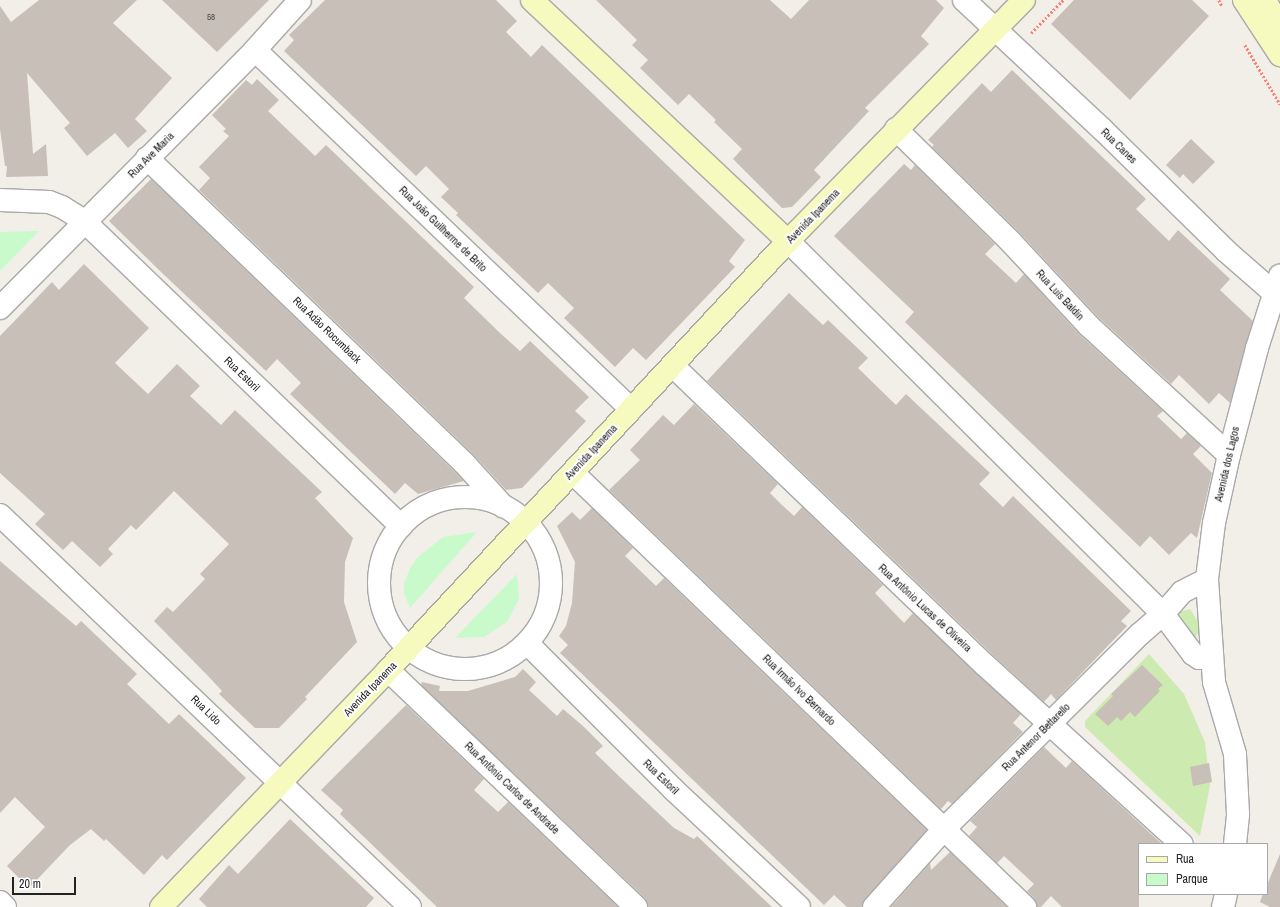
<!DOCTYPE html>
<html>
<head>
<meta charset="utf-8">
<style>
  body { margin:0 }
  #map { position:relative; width:1280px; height:907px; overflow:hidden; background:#f2efe9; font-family:"Archivo Narrow",sans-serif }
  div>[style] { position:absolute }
  .grass>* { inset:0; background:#cdebb0 }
  .park>* { inset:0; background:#c8facc }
  .building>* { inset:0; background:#c7bfb8 }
  .path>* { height:2.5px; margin-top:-1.25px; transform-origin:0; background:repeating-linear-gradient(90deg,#fa8072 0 2px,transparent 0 4px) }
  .roads { filter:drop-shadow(1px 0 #a9a9a9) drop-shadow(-1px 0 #a9a9a9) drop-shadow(0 1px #a9a9a9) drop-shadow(0 -1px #a9a9a9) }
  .street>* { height:22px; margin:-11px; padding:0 11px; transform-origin:11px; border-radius:11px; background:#fff }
  .street>.ring { margin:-11px; padding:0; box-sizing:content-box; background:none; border:22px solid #fff; border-radius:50% }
  .secondary>* { height:22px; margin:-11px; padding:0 11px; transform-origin:11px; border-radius:11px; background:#f7fabf }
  span { translate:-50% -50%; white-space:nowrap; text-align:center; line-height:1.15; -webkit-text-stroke:4px #fff; paint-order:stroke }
  .number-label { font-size:9px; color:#4b4948 }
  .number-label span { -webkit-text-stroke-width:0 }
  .street-label { font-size:11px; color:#222 }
  .legend { position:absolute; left:1138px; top:843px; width:130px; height:52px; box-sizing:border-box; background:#fff; border:1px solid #a7a7a7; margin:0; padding:5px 7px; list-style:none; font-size:12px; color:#222 }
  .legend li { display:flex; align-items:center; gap:8px; height:20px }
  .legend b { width:20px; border:1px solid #a7a7a7 }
  .scale { position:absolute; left:12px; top:877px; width:64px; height:18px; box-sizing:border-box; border:2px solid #222; border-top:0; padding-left:5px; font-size:12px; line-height:14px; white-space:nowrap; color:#222; -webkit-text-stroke:3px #fff; paint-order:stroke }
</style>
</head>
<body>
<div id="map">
  <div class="grass">
    <div style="clip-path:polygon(1190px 609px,1201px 627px,1193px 642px,1172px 614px)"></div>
    <div style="clip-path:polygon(1149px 654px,1184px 694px,1205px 742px,1210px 786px,1200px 836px,1085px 727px,1085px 721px)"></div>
  </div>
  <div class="park">
    <div style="clip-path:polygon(39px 231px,0 271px,0 232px)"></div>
    <div style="clip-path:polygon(477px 532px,410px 608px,404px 593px,404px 584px,410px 568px,418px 557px,443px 537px)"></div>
    <div style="clip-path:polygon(517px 574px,519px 599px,507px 622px,484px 637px,455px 638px)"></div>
  </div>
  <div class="building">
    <div style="clip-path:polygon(39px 0,137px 0,113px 23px,172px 78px,135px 119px,147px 131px,128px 148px,115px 133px,87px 156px,64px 128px,70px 123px,27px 73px,33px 154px,46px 144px,48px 176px,6px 177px,7px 166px,5px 166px,0 129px,0 6px,11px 22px)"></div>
    <div style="clip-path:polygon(162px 0,269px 0,217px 52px)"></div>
    <div style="clip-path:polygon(325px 0,496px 0,517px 21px,506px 32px,531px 57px,542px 45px,745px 240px,729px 261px,735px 267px,646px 360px,633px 348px,615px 367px,564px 318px,574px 308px,548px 283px,538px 293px,456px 215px,458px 213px,441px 197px,449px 189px,426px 166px,416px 176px,284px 51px,294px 40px,289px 35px)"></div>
    <div style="clip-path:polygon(596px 0,770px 0,791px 19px,809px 0,936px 0,944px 8px,921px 36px,929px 44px,865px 108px,869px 111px,814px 170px,821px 177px,792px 207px,782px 208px,733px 159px,742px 149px,714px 122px,716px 120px,689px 94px,678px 105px,640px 68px,648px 60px,632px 45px,637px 40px)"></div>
    <div style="clip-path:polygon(1074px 0,1192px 0,1209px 16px,1130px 100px,1051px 24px)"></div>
    <div style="clip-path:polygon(1012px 70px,1146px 199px,1136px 209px,1169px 241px,1178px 230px,1230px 279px,1220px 290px,1253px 321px,1230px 403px,1219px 393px,1209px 404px,1179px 375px,1171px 384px,1097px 316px,1019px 232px,932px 147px,934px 145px,928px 140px,982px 83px,991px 92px)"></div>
    <div style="clip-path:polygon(257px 79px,279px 100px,268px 111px,315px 156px,326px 145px,474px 287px,464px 298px,501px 334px,520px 351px,530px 341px,589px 397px,575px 411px,586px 421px,522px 488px,506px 490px,474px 455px,199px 190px,210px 178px,199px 167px,229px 136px,223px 131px,226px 129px,212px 115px,246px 80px,252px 85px)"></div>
    <div style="clip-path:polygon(1191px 139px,1215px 162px,1193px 184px,1183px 174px,1180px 178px,1166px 165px)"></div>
    <div style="clip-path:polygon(904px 164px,911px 170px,915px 165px,995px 244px,985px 254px,1016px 283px,1024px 274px,1079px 334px,1163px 411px,1157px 416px,1181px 439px,1187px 433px,1201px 446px,1193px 454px,1212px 473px,1197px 538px,1191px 533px,1169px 555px,1150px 536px,1140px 547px,905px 322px,914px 312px,834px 236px)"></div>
    <div style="clip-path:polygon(151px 179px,456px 473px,464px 481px,418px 494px,405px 483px,395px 494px,290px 394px,301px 383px,277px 359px,266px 371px,160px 271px,109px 221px)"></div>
    <div style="clip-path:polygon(84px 264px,149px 328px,115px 363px,148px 394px,177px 364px,200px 386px,190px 396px,221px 425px,235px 410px,322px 492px,315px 498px,353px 538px,345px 562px,344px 602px,357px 642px,305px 697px,307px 699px,279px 728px,255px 728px,219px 694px,222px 691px,209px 677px,154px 621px,167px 607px,173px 612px,205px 579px,200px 574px,229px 544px,174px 491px,136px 530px,131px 525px,108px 549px,113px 554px,100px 567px,72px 541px,63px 550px,35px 524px,45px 514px,0 473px,0 336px,52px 282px,59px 290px)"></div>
    <div style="clip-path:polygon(789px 293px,823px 325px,828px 320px,868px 358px,858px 368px,896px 405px,906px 394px,990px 473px,979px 484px,1003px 507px,1013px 496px,1131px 611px,1121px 621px,1127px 626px,1056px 700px,1051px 694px,1044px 702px,994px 656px,707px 381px)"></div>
    <div style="clip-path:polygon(694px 404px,778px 484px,770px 493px,782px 505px,794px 516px,802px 507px,883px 585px,875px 593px,904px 623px,913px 613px,1021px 714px,1013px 723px,1023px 732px,952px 804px,948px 801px,941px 809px,609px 490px,640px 460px,630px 450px,663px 415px,674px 425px)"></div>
    <div style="clip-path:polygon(592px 508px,633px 548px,625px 556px,656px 586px,664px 578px,927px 830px,865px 899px,862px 907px,847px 907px,834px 895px,824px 905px,560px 653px,568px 645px,559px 636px,566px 626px,572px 603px,575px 562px,557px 526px,572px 512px,580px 520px)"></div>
    <div style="clip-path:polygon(0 561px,76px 626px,81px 621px,137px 674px,127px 684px,169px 724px,179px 714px,246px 778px,167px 860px,162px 855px,144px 875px,106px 839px,104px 841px,91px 829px,70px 845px,29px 888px,7px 866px,45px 827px,15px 797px,0 813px)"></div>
    <div style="clip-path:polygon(1142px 665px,1163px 685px,1158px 689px,1160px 691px,1135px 717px,1130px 712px,1121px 721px,1117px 717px,1108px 726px,1095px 714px,1113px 696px,1111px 694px)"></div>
    <div style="clip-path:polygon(523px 669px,536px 682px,529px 690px,557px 716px,563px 709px,583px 726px,603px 746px,595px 753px,622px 779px,674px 828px,694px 839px,697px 836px,772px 907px,648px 907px,645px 898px,421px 685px,422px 682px,440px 686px,439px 691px,468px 691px,515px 677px)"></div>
    <div style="clip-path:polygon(406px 705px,484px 779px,474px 790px,498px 812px,508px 802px,618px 907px,437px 907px,340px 814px,343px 810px,321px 790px)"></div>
    <div style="clip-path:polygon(1044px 747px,1066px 768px,1072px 761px,1162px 844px,1139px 844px,1139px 907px,1062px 907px,1051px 896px,1041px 907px,1037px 907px,1034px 898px,1027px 891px,1034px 884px,1004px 856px,997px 863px,969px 836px,977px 827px,970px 821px)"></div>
    <div style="clip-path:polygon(1209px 763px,1212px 782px,1193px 786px,1190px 767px)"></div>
    <div style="clip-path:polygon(290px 819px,374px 898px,366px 907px,207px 907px,199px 899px,229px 865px,238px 874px)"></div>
    <div style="clip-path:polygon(950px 852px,1007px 907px,891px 907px,930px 863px,931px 870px)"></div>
    <div style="clip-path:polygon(1280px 854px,1280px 907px,1270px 907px,1260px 902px,1263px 894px,1267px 894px,1267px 885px)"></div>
  </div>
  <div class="path">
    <div style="left:1219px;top:0;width:7px;rotate:63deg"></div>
    <div style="left:1031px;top:33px;width:46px;rotate:-45.9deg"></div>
    <div style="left:1245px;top:45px;width:69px;rotate:59.3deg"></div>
  </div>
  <div class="roads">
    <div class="street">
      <div style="left:964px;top:0;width:189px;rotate:43.1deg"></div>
      <div style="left:1102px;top:129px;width:174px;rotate:44.5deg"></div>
      <div style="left:1226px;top:251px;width:62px;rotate:41.1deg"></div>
      <div style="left:255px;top:50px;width:520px;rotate:43.68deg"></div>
      <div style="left:896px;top:129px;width:160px;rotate:44.5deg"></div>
      <div style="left:1010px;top:241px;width:115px;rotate:47.1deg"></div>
      <div style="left:1088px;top:325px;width:192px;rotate:42.7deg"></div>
      <div style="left:147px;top:158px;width:441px;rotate:43.9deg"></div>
      <div style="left:465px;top:464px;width:57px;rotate:47.9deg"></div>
      <div style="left:0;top:200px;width:49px;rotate:2.3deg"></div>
      <div style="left:49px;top:202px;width:14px;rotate:21deg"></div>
      <div style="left:62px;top:207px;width:26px;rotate:32deg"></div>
      <div style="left:84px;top:221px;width:440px;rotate:43.9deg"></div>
      <div style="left:788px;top:241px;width:529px;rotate:44.85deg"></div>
      <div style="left:1163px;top:614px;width:50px;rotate:53.1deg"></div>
      <div style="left:1193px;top:654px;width:7px;rotate:34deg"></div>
      <div style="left:1199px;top:658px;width:11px;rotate:-5deg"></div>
      <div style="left:0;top:308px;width:363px;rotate:-45.3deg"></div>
      <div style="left:255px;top:50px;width:67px;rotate:-48deg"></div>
      <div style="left:673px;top:366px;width:432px;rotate:43.8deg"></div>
      <div style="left:985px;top:665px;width:266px;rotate:42.3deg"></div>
      <div style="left:573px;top:473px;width:627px;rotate:43.84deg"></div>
      <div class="ring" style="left:379px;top:497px;width:150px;height:150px"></div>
      <div style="left:0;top:515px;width:567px;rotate:43.71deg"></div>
      <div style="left:527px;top:643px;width:208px;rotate:45deg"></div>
      <div style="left:674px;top:790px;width:171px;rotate:43.1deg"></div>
      <div style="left:388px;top:670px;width:343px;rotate:43.7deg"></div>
      <div style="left:1235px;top:844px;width:30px;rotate:-84deg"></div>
      <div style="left:1238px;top:814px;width:60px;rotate:-92.9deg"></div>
      <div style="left:1235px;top:754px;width:75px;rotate:-106.3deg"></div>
      <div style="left:1214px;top:682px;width:103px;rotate:-93.9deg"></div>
      <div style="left:1207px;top:579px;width:56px;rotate:-82.9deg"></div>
      <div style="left:1214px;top:523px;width:70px;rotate:-77.6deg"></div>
      <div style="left:1229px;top:455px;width:111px;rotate:-75.3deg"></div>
      <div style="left:1257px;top:348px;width:76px;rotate:-72.3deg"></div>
      <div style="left:0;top:902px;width:7px;rotate:45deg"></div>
      <div style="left:874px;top:907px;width:105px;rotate:-48.1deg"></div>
      <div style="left:944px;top:829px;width:276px;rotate:-44.9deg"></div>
      <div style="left:1140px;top:634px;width:30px;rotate:-41deg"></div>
      <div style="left:1163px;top:614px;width:29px;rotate:-49deg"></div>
      <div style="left:1182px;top:592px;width:28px;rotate:-27deg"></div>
      <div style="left:1223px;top:907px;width:13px;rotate:-77deg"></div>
    </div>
    <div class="secondary">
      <div style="left:532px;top:0;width:352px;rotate:43.3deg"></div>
      <div style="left:1244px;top:0;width:66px;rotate:56.8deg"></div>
      <div style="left:1265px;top:0;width:31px;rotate:61deg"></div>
      <div style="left:161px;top:907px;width:328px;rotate:-46.2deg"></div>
      <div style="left:388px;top:670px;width:587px;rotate:-47deg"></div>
      <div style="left:788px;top:241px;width:337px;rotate:-45.6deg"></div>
    </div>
  </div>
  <div class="number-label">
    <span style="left:211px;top:17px">58</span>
  </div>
  <div class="street-label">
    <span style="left:1119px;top:146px;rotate:44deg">Rua Canes</span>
    <span style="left:151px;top:155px;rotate:-45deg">Rua Ave Maria</span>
    <span style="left:813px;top:216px;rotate:-46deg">Avenida Ipanema</span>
    <span style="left:443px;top:229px;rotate:44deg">Rua João Guilherme de Brito</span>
    <span style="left:1060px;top:295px;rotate:47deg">Rua Luis Baldin</span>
    <span style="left:327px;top:330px;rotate:44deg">Rua Adão Rocumback</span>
    <span style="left:242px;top:374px;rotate:44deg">Rua Estoril</span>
    <span style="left:591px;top:452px;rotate:-47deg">Avenida Ipanema</span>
    <span style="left:1227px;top:464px;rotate:-77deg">Avenida dos Lagos</span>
    <span style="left:925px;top:608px;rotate:43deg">Rua Antônio Lucas de Oliveira</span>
    <span style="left:370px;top:689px;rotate:-46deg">Avenida Ipanema</span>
    <span style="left:799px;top:690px;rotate:44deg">Rua Irmão Ivo Bernardo</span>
    <span style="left:206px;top:710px;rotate:44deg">Rua Lido</span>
    <span style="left:1036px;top:737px;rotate:-45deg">Rua Antenor Bettarello</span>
    <span style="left:661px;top:777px;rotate:44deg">Rua Estoril</span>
    <span style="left:512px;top:788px;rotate:44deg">Rua Antônio Carlos de Andrade</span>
  </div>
  <ul class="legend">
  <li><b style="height:5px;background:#f7fabf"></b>Rua</li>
  <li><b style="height:11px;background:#c8facc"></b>Parque</li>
  </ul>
  <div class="scale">20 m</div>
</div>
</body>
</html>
